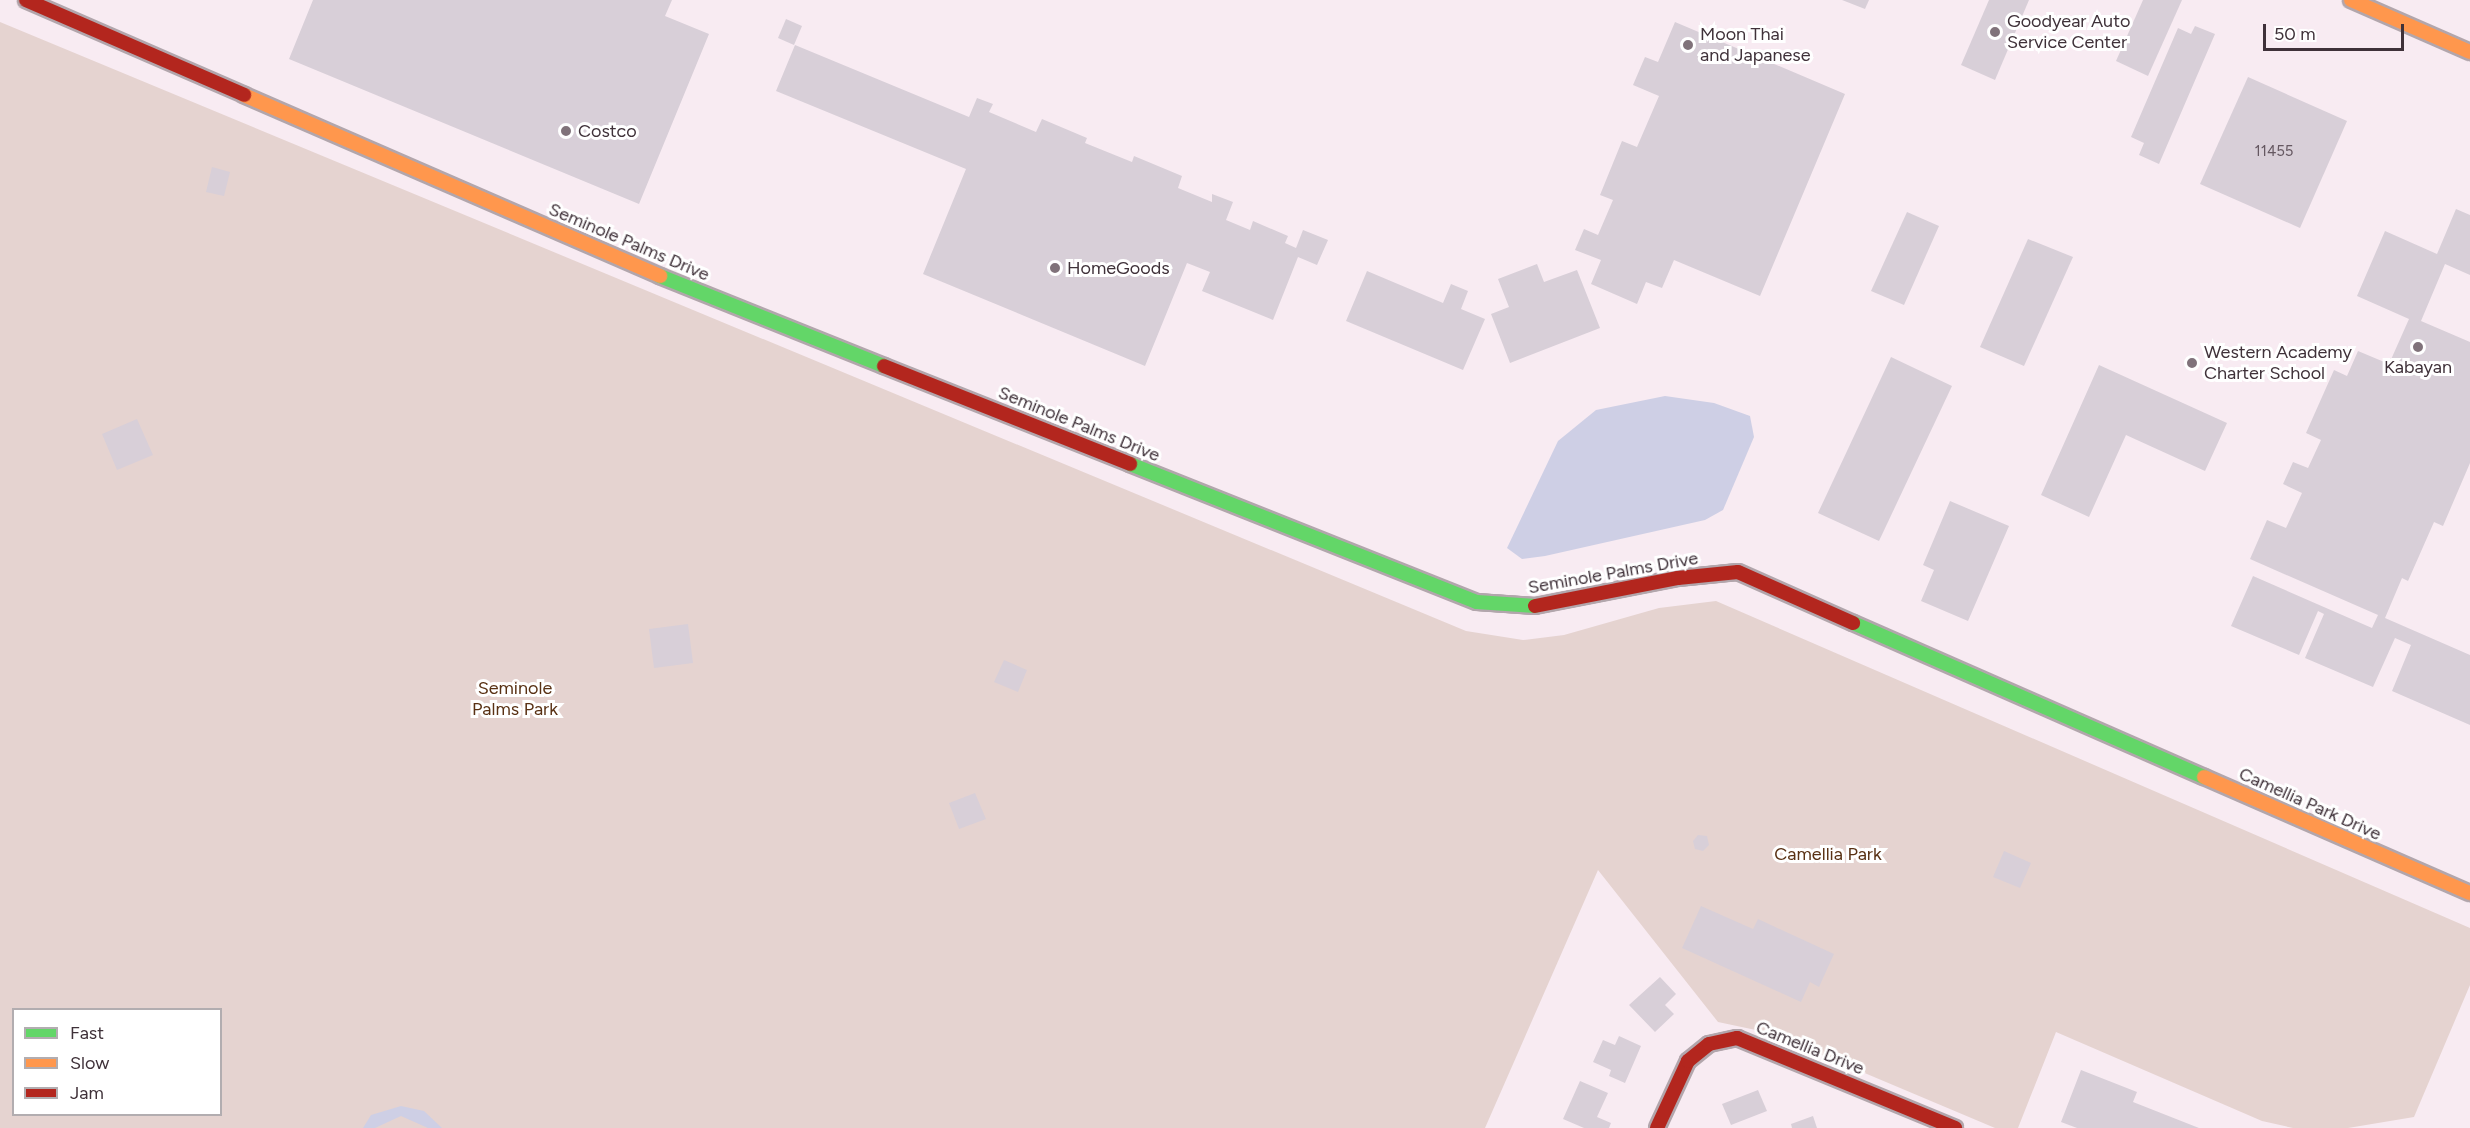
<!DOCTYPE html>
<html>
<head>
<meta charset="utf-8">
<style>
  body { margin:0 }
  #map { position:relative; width:2470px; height:1128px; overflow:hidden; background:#f8ebf2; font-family:Figtree,sans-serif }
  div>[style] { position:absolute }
  .green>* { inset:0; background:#e5d3d0 }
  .water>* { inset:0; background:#cecfe5 }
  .building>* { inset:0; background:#d8cfd8 }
  .roads { filter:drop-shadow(2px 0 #b2a6ac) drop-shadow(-2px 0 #b2a6ac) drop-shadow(0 2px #b2a6ac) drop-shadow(0 -2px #b2a6ac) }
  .fast>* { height:14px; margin:-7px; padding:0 7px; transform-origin:7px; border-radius:7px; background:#63d668 }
  .slow>* { height:14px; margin:-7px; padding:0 7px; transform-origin:7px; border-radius:7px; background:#ff974d }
  .jam>* { height:14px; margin:-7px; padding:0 7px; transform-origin:7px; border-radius:7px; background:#b3261e }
  .dots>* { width:16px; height:16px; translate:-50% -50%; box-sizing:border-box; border:3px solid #fff; border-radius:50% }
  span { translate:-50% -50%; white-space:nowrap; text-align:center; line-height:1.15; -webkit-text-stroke:6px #fff; paint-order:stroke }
  .number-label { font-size:15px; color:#655861 }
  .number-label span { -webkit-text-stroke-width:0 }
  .poi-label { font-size:18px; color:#3f3139 }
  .left { translate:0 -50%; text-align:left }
  .street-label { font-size:18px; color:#3f3139 }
  .park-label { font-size:18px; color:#593114 }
  .legend { position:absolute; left:12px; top:1008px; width:210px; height:108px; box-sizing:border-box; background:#fff; border:2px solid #b2adb0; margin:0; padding:8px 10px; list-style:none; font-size:18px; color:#3f3139 }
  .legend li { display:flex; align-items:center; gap:12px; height:30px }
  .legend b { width:30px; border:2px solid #b2adb0 }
  .scale { position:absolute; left:2263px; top:24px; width:141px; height:27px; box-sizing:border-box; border:3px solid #3f3139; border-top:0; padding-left:8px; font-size:18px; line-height:21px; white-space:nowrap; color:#3f3139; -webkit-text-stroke:4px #fff; paint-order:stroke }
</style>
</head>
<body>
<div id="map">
  <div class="green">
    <div style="clip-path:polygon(evenodd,0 22px,1466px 631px,1523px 640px,1564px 635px,1659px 608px,1716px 601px,2470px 928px,2470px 985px,2414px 1117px,2348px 1128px,2293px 1128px,2262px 1121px,2056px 1032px,2018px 1128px,1995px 1128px,1770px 1033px,1718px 1022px,1598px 870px,1485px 1128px,0 1128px,0 22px,14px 1010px,220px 1010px,220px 1114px,14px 1114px,14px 1010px)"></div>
  </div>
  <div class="water">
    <div style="clip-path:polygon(1665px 396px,1714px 403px,1750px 416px,1754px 437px,1723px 510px,1705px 520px,1545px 556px,1522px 559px,1507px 548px,1558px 441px,1596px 410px)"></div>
    <div style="clip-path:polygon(401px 1106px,424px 1111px,442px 1128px,428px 1128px,401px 1116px,375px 1128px,363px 1128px,371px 1115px)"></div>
  </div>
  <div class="building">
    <div style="clip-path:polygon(313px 0,672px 0,665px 16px,709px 34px,639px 204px,289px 59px)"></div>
    <div style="clip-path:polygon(1842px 0,1869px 0,1865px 9px)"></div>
    <div style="clip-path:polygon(1989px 0,2029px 0,1995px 80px,1961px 65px)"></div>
    <div style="clip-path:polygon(2143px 0,2182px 0,2148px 76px,2116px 61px)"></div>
    <div style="clip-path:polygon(786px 19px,802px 26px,794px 45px,778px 38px)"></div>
    <div style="clip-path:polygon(1675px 22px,1845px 94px,1760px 296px,1674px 260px,1662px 288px,1646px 282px,1637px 304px,1591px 284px,1601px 260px,1575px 250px,1584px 229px,1598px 235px,1613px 200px,1600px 195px,1622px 141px,1637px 147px,1659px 96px,1633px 85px,1645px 57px,1658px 62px)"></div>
    <div style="clip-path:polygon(2195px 26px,2215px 34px,2159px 164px,2139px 155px,2144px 143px,2131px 137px,2178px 28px,2191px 34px)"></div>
    <div style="clip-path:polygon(795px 45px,969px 117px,977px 98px,993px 104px,989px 112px,1036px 132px,1042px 119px,1087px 138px,1085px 143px,1132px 162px,1134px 156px,1182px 176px,1178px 188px,1212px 202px,1212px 194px,1233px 202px,1226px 220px,1250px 230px,1253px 221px,1288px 236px,1285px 243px,1296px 248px,1303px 230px,1328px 240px,1317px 265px,1298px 257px,1273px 320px,1202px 291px,1210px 272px,1187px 263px,1145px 366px,923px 274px,966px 169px,776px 91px)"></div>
    <div style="clip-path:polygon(2248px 77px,2347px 121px,2300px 228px,2200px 184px)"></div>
    <div style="clip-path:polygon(212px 167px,230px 172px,224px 196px,206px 192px)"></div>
    <div style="clip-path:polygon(2456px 209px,2470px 215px,2470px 275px,2445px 264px,2421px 321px,2470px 342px,2470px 463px,2443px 526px,2434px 522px,2408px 581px,2402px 578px,2385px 618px,2470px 655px,2470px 725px,2392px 691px,2411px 645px,2395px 638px,2373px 687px,2305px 658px,2324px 614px,2318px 611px,2299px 655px,2231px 626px,2253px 576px,2372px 628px,2378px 615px,2250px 559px,2267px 520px,2286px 528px,2302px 493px,2283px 484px,2293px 462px,2308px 468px,2321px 440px,2306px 433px,2334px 370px,2347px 376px,2358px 351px,2389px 364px,2409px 319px,2357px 296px,2385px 231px,2437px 254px)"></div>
    <div style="clip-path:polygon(1907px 212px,1939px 226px,1904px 305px,1871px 291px)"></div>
    <div style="clip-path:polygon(2028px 239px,2073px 257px,2024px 366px,1980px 347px)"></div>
    <div style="clip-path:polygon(1537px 264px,1544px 282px,1577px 270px,1600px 328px,1510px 363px,1491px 314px,1509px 307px,1498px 279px)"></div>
    <div style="clip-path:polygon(1367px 271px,1443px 303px,1451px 284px,1468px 291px,1461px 309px,1485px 319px,1463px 370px,1346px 321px)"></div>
    <div style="clip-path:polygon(1891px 357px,1952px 386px,1879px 541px,1818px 513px)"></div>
    <div style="clip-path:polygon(2099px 365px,2227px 423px,2205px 471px,2126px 435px,2089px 517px,2041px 495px)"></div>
    <div style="clip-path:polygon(137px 419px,153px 455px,117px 470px,102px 434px)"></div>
    <div style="clip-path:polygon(1950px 501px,2009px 526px,1968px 621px,1921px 601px,1934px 570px,1923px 565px)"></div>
    <div style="clip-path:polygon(688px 624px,693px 663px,654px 668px,649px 629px)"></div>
    <div style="clip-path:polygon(1004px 660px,1027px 670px,1018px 692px,994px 682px)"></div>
    <div style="clip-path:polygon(975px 793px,986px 819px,959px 829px,949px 803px)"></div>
    <div style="clip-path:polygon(1698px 835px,1707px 836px,1709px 845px,1703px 851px,1695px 849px,1693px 841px)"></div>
    <div style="clip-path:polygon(2004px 851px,2031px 863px,2020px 888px,1993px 877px)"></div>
    <div style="clip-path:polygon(1701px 906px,1753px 929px,1758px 919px,1834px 954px,1819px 987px,1810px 982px,1801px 1002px,1682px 948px)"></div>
    <div style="clip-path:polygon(1660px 977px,1676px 994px,1665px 1005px,1674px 1014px,1655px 1032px,1629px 1005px)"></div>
    <div style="clip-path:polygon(1619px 1036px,1641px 1046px,1625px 1083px,1609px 1076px,1611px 1070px,1593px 1062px,1603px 1040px,1615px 1045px)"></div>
    <div style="clip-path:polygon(2081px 1070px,2137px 1092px,2133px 1102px,2199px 1128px,2077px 1128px,2061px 1122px)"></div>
    <div style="clip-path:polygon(1580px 1081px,1608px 1093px,1597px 1117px,1611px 1123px,1609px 1128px,1584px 1128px,1563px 1119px)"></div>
    <div style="clip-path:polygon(1758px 1090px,1767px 1111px,1731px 1125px,1722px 1104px)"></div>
    <div style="clip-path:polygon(1813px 1116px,1817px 1128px,1792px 1128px,1791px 1124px)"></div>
  </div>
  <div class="roads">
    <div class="fast">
      <div style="left:660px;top:276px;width:241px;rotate:21.9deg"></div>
      <div style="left:1130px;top:464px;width:373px;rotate:21.7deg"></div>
      <div style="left:1477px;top:602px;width:58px;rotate:3.9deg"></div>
      <div style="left:1853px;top:623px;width:383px;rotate:23.7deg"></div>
    </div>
    <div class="slow">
      <div style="left:2351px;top:0;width:130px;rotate:23.6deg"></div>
      <div style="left:244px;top:95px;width:454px;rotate:23.5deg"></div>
      <div style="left:2204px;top:777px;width:290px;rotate:23.6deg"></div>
    </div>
    <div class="jam">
      <div style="left:26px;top:0;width:238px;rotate:23.5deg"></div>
      <div style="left:884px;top:366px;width:265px;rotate:21.7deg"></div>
      <div style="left:1535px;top:606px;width:146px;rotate:-11.1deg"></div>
      <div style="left:1678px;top:578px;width:60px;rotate:-5.7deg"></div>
      <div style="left:1738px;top:572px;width:126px;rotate:23.9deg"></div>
      <div style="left:1657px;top:1128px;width:74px;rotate:-65.2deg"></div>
      <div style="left:1688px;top:1061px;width:27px;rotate:-39deg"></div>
      <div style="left:1709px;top:1044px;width:29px;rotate:-12deg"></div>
      <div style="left:1737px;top:1038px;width:236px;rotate:22.4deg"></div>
    </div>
  </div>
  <div class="dots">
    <div style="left:1995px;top:32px;background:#80727a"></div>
    <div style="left:1688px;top:45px;background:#80727a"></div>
    <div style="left:566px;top:131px;background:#80727a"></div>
    <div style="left:1055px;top:268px;background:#80727a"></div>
    <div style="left:2418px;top:347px;background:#80727a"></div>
    <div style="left:2192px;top:363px;background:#80727a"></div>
  </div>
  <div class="number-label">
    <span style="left:2274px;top:152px">11455</span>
  </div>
  <div class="poi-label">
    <span class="left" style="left:2007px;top:32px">Goodyear Auto<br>Service Center</span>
    <span class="left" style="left:1700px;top:45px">Moon Thai<br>and Japanese</span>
    <span class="left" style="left:578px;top:131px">Costco</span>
    <span class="left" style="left:1067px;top:268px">HomeGoods</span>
    <span class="left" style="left:2204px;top:363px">Western Academy<br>Charter School</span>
    <span style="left:2418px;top:367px">Kabayan</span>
  </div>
  <div class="street-label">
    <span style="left:629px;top:242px;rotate:23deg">Seminole Palms Drive</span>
    <span style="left:1079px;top:424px;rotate:22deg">Seminole Palms Drive</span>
    <span style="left:1613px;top:573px;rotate:-10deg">Seminole Palms Drive</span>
    <span style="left:2310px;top:804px;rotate:24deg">Camellia Park Drive</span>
    <span style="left:1810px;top:1048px;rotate:22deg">Camellia Drive</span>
  </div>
  <div class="park-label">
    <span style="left:515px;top:699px">Seminole<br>Palms Park</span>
    <span style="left:1828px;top:854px">Camellia Park</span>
  </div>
  <ul class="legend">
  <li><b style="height:8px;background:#63d668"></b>Fast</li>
  <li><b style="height:8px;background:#ff974d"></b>Slow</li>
  <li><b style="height:8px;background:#b3261e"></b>Jam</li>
  </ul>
  <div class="scale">50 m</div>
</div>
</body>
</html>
